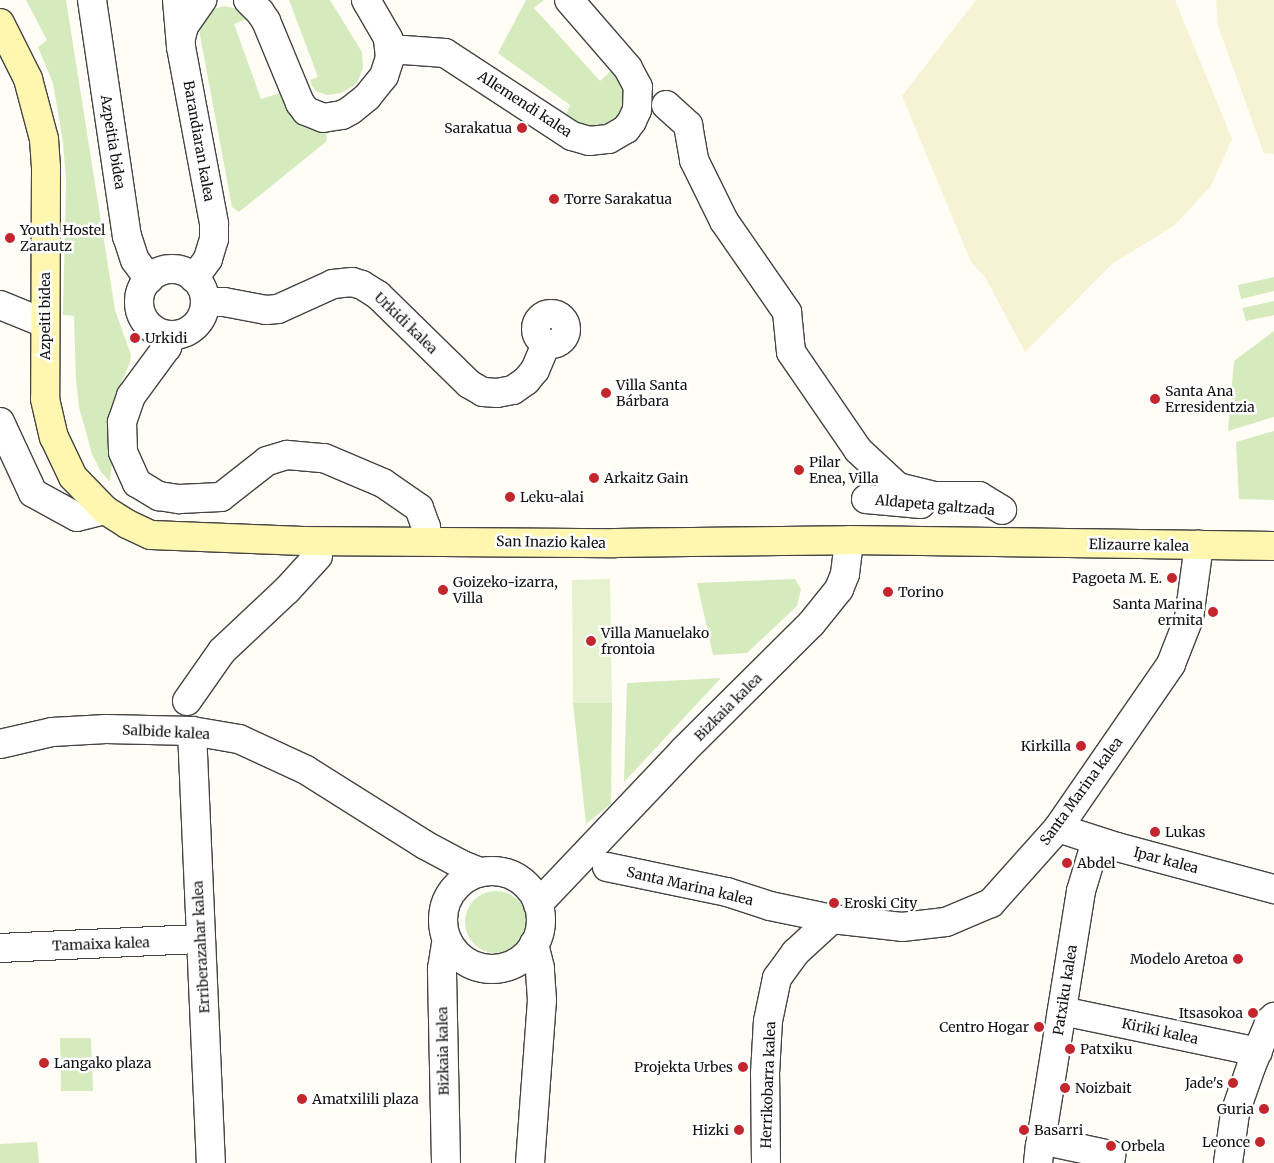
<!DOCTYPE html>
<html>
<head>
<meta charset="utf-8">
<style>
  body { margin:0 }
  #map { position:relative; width:1274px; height:1163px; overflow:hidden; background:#fffdf5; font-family:Merriweather,serif }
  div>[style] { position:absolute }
  .farmland>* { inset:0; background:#f6f3d4 }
  .green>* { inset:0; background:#d5ebbd }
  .round { border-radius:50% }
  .pitch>* { inset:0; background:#e6f2cf }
  .roads { filter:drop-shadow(1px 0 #444) drop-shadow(-1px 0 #444) drop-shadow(0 1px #444) drop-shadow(0 -1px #444) }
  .street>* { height:28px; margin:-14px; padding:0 14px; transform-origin:14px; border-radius:14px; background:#fff }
  .street>.ring { margin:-14px; padding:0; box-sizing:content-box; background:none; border:28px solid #fff; border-radius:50% }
  .secondary>* { height:28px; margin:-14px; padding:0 14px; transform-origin:14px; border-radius:14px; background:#fff6b0 }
  .dots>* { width:14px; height:14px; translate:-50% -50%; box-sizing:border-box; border:2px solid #fff; border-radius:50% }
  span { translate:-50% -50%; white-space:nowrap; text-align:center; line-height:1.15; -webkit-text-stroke:5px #fff; paint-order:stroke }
  .street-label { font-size:14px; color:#111 }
  .poi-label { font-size:14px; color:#111 }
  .right { translate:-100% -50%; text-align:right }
  .left { translate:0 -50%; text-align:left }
</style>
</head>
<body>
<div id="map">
  <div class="farmland">
    <div style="clip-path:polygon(976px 0,1175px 0,1232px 139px,1211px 186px,1175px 225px,1112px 264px,1025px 352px,985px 277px,971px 262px,902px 96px)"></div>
    <div style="clip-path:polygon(1216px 0,1274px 0,1274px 154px,1264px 153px,1218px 26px)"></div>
  </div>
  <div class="green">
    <div style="clip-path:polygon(26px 0,66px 0,115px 310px,131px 355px,130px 362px,121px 383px,110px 482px,101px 472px,92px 454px,79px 407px,76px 380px,74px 316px,63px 315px,66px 181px,63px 142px,53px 83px,38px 47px,47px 40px)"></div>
    <div style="clip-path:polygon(289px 0,330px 0,362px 52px,363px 68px,357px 83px,352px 87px,341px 93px,327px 95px,316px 91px,312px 86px,310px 80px,318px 77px)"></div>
    <div style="clip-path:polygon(526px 0,544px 0,534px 8px,600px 81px,614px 68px,623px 79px,627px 96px,623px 112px,612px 124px,598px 129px,563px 121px,570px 105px,498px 53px)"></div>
    <div style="clip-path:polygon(224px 6px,238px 9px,249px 18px,234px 24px,261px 99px,280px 93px,297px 120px,307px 128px,326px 133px,327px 141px,239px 212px,232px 207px,199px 30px,203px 20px,211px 10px)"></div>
    <div style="clip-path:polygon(1274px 277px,1274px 291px,1241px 299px,1238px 285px)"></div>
    <div style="clip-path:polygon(1274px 301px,1274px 315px,1246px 321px,1242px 308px)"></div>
    <div style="clip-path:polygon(1274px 331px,1274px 417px,1228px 431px,1234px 361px)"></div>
    <div style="clip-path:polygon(1274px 431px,1274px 500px,1239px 499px,1236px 442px)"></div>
    <div style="clip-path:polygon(795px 579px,801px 589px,797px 606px,747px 653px,713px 655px,697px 583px)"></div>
    <div style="clip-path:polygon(721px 678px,624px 782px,627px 683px)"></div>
    <div style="clip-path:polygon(573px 703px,612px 703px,611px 804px,586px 824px)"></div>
    <div class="round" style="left:465px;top:891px;width:62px;height:62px"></div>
    <div style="clip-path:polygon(60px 1038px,91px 1038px,93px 1091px,61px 1091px)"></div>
    <div style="clip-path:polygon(37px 1142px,39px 1163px,0 1163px,0 1144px)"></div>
  </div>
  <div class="pitch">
    <div style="clip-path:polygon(610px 579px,612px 703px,573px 703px,572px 580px)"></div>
  </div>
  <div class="roads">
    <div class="street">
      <div style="left:92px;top:0;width:239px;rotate:81.6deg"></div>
      <div style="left:127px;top:236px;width:25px;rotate:72deg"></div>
      <div style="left:135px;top:260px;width:24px;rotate:54deg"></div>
      <div style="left:177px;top:0;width:47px;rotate:85.1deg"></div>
      <div style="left:181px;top:47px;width:180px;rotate:79.4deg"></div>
      <div style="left:214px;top:224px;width:15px;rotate:90deg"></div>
      <div style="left:214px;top:239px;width:21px;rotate:107deg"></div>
      <div style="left:208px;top:259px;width:24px;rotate:126deg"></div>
      <div style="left:248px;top:0;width:17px;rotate:45deg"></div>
      <div style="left:260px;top:12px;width:11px;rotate:56deg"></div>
      <div style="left:266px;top:21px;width:89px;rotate:67.5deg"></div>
      <div style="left:300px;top:103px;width:10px;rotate:53deg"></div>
      <div style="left:306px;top:111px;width:18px;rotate:22deg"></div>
      <div style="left:323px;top:118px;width:19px;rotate:-9deg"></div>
      <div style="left:342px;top:115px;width:10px;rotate:-29deg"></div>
      <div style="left:351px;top:110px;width:21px;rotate:-39deg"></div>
      <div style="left:367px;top:97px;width:27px;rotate:-51deg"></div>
      <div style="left:384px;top:76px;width:19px;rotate:-72deg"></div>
      <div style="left:390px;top:58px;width:20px;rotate:-96deg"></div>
      <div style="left:388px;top:38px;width:44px;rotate:-120.1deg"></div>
      <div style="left:181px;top:38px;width:12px;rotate:-76deg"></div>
      <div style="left:184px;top:26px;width:32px;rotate:-55deg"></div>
      <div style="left:390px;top:49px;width:55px;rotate:4.2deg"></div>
      <div style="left:445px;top:53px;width:152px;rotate:33.2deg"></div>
      <div style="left:572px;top:136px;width:18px;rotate:16deg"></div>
      <div style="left:589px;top:141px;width:20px;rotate:-6deg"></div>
      <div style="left:609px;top:139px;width:20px;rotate:-30deg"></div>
      <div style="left:626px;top:129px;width:10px;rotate:-53deg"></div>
      <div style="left:632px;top:121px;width:12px;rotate:-66deg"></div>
      <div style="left:637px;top:110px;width:23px;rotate:-88deg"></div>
      <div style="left:638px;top:87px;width:21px;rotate:-118deg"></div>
      <div style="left:628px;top:68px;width:90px;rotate:-130.9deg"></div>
      <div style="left:666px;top:105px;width:30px;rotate:42deg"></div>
      <div style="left:688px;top:125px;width:36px;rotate:80deg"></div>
      <div style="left:694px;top:160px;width:68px;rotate:63.8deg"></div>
      <div style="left:724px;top:221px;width:111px;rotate:55.3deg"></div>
      <div style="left:787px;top:312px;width:40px;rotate:84.3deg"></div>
      <div style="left:791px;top:352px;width:119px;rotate:55.6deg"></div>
      <div style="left:858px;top:450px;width:54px;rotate:42.8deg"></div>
      <div style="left:898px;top:487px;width:38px;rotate:14deg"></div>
      <div style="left:935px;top:496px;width:44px"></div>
      <div style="left:979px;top:496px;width:27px;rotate:31deg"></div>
      <div class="ring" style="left:139px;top:269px;width:38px;height:38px"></div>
      <div style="left:205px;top:302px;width:19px"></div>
      <div style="left:224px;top:302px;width:43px;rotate:10.8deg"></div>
      <div style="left:266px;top:310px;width:12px;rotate:-5deg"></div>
      <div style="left:278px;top:309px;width:60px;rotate:-24.4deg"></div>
      <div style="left:333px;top:284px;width:19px;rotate:-6deg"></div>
      <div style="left:352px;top:282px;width:10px;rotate:17deg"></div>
      <div style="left:362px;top:285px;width:19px;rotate:32deg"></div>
      <div style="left:378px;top:295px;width:127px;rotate:44.4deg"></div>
      <div style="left:469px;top:384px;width:16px;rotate:30deg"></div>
      <div style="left:483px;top:392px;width:14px;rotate:4deg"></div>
      <div style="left:497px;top:393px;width:16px;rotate:-11deg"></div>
      <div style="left:513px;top:390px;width:16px;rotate:-35deg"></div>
      <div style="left:526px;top:381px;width:14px;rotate:-51deg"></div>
      <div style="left:535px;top:370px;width:28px;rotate:-67deg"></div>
      <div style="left:0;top:305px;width:48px;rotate:22.2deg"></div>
      <div class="ring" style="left:536px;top:314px;width:2px;height:2px"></div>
      <div style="left:171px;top:335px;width:13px;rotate:108deg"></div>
      <div style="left:167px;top:347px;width:61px;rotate:126.3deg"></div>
      <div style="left:131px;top:396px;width:28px;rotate:109deg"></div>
      <div style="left:122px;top:422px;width:30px;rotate:88deg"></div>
      <div style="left:123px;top:452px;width:34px;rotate:66deg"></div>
      <div style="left:137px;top:483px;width:26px;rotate:31deg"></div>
      <div style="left:159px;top:496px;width:20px;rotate:9deg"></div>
      <div style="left:179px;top:499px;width:42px;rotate:-2.7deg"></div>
      <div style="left:221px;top:497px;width:58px;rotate:-38deg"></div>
      <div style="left:267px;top:461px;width:21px;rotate:-17deg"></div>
      <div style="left:287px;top:455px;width:37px;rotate:5deg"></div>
      <div style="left:324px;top:458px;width:64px;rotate:23deg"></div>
      <div style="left:383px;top:483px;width:44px;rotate:34.8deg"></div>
      <div style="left:419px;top:508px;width:20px;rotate:70deg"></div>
      <div style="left:426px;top:527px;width:13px;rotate:86deg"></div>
      <div style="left:0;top:422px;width:78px;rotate:65.1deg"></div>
      <div style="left:33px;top:493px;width:50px;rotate:28.6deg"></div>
      <div style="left:77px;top:517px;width:29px;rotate:-14deg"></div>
      <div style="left:866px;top:499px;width:55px;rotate:5.2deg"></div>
      <div style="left:187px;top:701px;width:61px;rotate:-55deg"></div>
      <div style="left:222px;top:651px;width:89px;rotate:-43.2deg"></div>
      <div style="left:287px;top:590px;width:46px;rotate:-47.6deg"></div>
      <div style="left:192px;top:731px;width:432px;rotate:87.5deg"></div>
      <div style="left:0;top:744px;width:53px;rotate:-13deg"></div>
      <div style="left:52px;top:732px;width:54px;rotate:-3.2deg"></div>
      <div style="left:106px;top:729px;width:86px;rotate:1.3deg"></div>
      <div style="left:192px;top:731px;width:48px;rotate:9.7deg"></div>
      <div style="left:239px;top:739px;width:74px;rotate:24.8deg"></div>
      <div style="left:306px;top:770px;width:141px;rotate:32.2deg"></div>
      <div style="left:425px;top:845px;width:40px;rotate:28deg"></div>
      <div style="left:460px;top:864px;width:22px;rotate:22deg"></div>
      <div style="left:1058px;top:828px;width:62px;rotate:17.9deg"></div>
      <div style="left:1117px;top:847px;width:163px;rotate:15deg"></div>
      <div style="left:1096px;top:841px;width:52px;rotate:106.7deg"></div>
      <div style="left:1081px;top:891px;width:252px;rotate:99.1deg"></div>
      <div style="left:1041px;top:1140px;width:72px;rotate:12.1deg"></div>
      <div style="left:1111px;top:1155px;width:8px;rotate:97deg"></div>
      <div style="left:607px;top:867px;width:123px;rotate:11.8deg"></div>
      <div style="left:727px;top:892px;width:45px;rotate:18deg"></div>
      <div style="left:770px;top:906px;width:63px;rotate:11.8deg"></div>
      <div class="ring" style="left:443px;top:871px;width:70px;height:70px"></div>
      <div style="left:538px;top:904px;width:211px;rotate:-46.5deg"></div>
      <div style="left:683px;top:751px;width:180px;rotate:-44.8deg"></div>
      <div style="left:811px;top:624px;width:45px;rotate:-51.3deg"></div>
      <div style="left:839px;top:589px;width:16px;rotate:-68deg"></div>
      <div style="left:845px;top:574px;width:34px;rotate:-83deg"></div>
      <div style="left:0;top:948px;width:201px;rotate:-2.6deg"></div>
      <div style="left:1062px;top:1011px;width:200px;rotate:11.8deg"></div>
      <div style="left:446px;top:1163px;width:194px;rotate:-91.2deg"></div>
      <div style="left:442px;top:969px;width:30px;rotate:-81deg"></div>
      <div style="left:530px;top:1163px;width:163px;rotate:-85.8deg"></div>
      <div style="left:542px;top:1000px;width:32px;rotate:-94deg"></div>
      <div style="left:540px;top:968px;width:25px;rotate:-104deg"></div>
      <div style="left:766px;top:1163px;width:89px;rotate:-90.6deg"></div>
      <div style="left:765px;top:1074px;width:53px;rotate:-86.8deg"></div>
      <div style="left:768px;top:1021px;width:44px;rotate:-78.2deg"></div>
      <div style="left:777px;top:978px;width:31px;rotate:-54deg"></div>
      <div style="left:795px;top:953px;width:50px;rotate:-42.6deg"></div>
      <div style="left:832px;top:919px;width:70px;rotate:6.5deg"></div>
      <div style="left:902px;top:927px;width:44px;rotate:-6.5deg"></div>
      <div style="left:946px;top:922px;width:49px;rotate:-22.9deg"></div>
      <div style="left:991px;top:903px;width:101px;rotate:-48.2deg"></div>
      <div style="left:1058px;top:828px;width:199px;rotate:-55.4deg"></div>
      <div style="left:1171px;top:664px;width:49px;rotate:-68.6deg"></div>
      <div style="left:1189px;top:618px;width:74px;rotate:-82.2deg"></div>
      <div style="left:1038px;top:1163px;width:18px;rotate:-84deg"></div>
      <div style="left:1228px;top:1163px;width:50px;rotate:-82deg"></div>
      <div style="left:1235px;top:1113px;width:49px;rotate:-70.8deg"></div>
      <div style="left:1251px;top:1067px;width:50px;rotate:-67.6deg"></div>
      <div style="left:1270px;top:1021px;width:6px;rotate:-45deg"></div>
    </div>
    <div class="secondary">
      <div style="left:0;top:23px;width:63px;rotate:63.4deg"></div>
      <div style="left:28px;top:79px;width:62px;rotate:75.1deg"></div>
      <div style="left:44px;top:139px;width:28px;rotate:86deg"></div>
      <div style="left:46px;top:167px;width:232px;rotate:90.2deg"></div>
      <div style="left:45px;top:399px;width:39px;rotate:77deg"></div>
      <div style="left:54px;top:437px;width:44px;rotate:64.6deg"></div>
      <div style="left:73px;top:477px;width:46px;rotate:45.9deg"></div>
      <div style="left:105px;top:510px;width:26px;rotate:32deg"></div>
      <div style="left:127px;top:524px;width:26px;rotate:25deg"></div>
      <div style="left:151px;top:535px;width:152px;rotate:2.3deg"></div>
      <div style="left:303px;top:541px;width:312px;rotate:0.4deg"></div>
      <div style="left:615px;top:543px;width:234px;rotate:-0.7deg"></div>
      <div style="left:849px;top:540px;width:425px;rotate:0.8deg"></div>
    </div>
  </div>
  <div class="dots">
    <div style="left:522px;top:128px;background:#c4262e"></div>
    <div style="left:554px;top:199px;background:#c4262e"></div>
    <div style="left:10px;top:238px;background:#c4262e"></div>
    <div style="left:135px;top:338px;background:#c4262e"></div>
    <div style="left:606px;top:393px;background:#c4262e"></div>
    <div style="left:1155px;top:399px;background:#c4262e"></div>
    <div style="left:799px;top:470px;background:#c4262e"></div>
    <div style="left:594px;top:478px;background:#c4262e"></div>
    <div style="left:510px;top:497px;background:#c4262e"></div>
    <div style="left:1172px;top:578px;background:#c4262e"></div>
    <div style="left:443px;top:590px;background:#c4262e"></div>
    <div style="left:888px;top:592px;background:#c4262e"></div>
    <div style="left:1213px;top:612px;background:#c4262e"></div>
    <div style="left:591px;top:641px;background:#c4262e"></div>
    <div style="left:1081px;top:746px;background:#c4262e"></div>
    <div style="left:1155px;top:832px;background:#c4262e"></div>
    <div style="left:1067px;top:863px;background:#c4262e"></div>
    <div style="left:834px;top:903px;background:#c4262e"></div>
    <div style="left:1238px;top:959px;background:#c4262e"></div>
    <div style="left:1253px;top:1013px;background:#c4262e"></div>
    <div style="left:1039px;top:1027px;background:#c4262e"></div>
    <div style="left:1070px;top:1049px;background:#c4262e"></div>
    <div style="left:44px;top:1063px;background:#c4262e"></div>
    <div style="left:743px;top:1067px;background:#c4262e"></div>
    <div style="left:1233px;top:1083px;background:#c4262e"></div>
    <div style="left:1065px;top:1088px;background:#c4262e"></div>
    <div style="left:302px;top:1099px;background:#c4262e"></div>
    <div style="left:1264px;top:1109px;background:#c4262e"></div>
    <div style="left:739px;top:1130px;background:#c4262e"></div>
    <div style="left:1024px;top:1130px;background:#c4262e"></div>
    <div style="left:1260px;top:1142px;background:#c4262e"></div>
    <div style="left:1111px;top:1146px;background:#c4262e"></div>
  </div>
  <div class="street-label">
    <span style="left:525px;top:104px;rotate:33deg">Allemendi kalea</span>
    <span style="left:199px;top:141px;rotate:80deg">Barandiaran kalea</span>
    <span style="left:113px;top:142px;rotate:81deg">Azpeitia bidea</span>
    <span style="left:45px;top:316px;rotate:-90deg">Azpeiti bidea</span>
    <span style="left:406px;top:323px;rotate:44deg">Urkidi kalea</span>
    <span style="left:935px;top:505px;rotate:5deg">Aldapeta galtzada</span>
    <span style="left:551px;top:542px;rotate:1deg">San Inazio kalea</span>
    <span style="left:1139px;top:545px;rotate:1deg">Elizaurre kalea</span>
    <span style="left:728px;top:707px;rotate:-45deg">Bizkaia kalea</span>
    <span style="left:166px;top:732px;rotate:3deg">Salbide kalea</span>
    <span style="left:1081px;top:791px;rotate:-54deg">Santa Marina kalea</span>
    <span style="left:1166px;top:860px;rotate:15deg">Ipar kalea</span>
    <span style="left:690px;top:886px;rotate:13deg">Santa Marina kalea</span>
    <span style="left:101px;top:944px;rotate:-2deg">Tamaixa kalea</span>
    <span style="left:201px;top:947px;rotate:-93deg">Erriberazahar kalea</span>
    <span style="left:1065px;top:990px;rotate:-81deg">Patxiku kalea</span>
    <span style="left:1160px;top:1031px;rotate:12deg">Kiriki kalea</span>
    <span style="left:443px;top:1051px;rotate:-91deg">Bizkaia kalea</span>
    <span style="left:768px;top:1085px;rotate:-88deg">Herrikobarra kalea</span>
  </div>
  <div class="poi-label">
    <span class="right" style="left:512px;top:128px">Sarakatua</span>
    <span class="left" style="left:564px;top:199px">Torre Sarakatua</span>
    <span class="left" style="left:20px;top:238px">Youth Hostel<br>Zarautz</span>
    <span class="left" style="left:145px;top:338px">Urkidi</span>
    <span class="left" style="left:616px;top:393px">Villa Santa<br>Bárbara</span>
    <span class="left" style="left:1165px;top:399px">Santa Ana<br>Erresidentzia</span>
    <span class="left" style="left:809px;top:470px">Pilar<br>Enea, Villa</span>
    <span class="left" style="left:604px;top:478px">Arkaitz Gain</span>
    <span class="left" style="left:520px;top:497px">Leku-alai</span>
    <span class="right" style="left:1162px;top:578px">Pagoeta M. E.</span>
    <span class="left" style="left:453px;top:590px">Goizeko-izarra,<br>Villa</span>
    <span class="left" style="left:898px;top:592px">Torino</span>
    <span class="right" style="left:1203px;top:612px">Santa Marina<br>ermita</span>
    <span class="left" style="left:601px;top:641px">Villa Manuelako<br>frontoia</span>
    <span class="right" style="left:1071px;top:746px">Kirkilla</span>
    <span class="left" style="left:1165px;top:832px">Lukas</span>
    <span class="left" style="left:1077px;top:863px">Abdel</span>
    <span class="left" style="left:844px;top:903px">Eroski City</span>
    <span class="right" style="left:1228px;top:959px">Modelo Aretoa</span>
    <span class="right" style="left:1243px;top:1013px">Itsasokoa</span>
    <span class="right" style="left:1029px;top:1027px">Centro Hogar</span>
    <span class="left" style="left:1080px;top:1049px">Patxiku</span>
    <span class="left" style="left:54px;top:1063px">Langako plaza</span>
    <span class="right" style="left:733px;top:1067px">Projekta Urbes</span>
    <span class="right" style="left:1223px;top:1083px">Jade's</span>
    <span class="left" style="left:1075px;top:1088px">Noizbait</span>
    <span class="left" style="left:312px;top:1099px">Amatxilili plaza</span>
    <span class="right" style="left:1254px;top:1109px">Guria</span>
    <span class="right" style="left:729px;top:1130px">Hizki</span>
    <span class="left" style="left:1034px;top:1130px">Basarri</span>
    <span class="right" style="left:1250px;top:1142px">Leonce</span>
    <span class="left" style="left:1121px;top:1146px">Orbela</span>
  </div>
</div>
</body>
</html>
